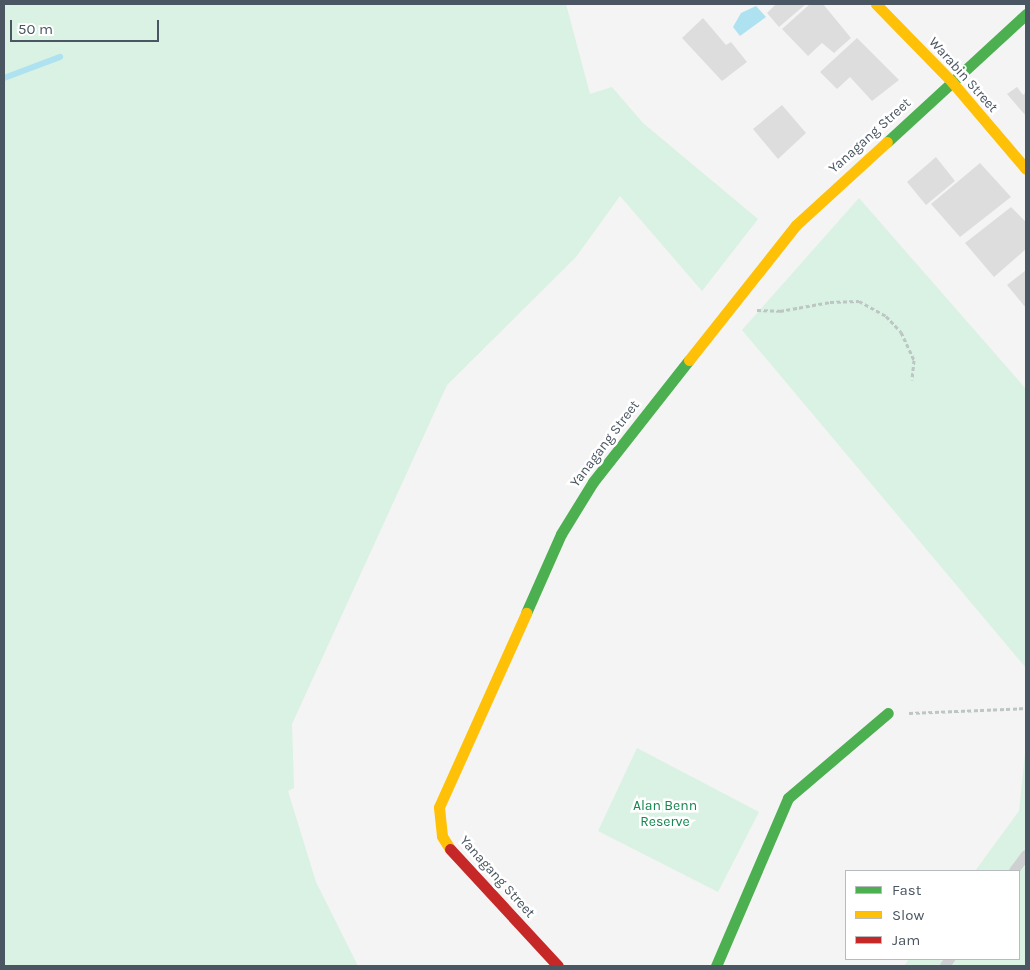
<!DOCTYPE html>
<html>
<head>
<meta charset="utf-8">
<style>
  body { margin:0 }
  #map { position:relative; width:1030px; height:970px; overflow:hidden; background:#f4f4f4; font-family:Karla,sans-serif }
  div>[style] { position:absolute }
  .green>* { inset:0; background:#d9f2e3 }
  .water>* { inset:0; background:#aee2f0 }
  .stream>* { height:6px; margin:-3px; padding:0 3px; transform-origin:3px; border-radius:3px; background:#aee2f0 }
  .building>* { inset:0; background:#ddddde }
  .path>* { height:3px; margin-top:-1.5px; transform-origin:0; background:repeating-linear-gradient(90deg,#bcc7c4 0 4px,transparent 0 6.5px) }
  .lane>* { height:10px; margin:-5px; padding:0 5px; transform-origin:5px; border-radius:5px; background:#ced0d2 }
  .fast>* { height:11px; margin:-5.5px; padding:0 5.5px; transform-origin:5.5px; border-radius:5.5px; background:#4caf50 }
  .slow>* { height:11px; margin:-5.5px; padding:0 5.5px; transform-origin:5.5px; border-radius:5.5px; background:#ffc107 }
  .jam>* { height:11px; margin:-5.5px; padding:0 5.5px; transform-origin:5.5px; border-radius:5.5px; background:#c62828 }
  span { translate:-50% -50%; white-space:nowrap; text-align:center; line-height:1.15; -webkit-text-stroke:5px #fff; paint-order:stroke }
  .street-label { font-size:14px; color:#4a5661 }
  .park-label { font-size:14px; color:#17864f }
  .frame { position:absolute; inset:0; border:5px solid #4a5661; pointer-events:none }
  .legend { position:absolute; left:845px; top:870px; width:175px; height:90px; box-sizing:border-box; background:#fff; border:1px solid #b7bbc0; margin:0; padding:6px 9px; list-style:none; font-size:15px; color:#4a5661 }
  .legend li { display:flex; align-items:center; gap:10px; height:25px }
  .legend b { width:25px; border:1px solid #b7bbc0 }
  .scale { position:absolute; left:10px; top:20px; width:149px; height:22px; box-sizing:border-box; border:2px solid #4a5661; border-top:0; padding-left:6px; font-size:15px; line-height:18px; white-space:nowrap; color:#4a5661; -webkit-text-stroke:4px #fff; paint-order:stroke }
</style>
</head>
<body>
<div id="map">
  <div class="green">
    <div style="clip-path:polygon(4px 4px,566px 4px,590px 94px,612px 87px,643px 123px,758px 219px,702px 291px,620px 196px,576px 257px,447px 385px,292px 724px,294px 788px,288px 791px,316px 882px,358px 966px,4px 966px)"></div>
    <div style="clip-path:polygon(859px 198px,1026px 389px,1026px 668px,742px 330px)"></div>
    <div style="clip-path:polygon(1026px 744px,1026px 966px,904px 966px,909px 959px,1019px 959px,1019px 871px,975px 871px,1019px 811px)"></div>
    <div style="clip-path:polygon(637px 748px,759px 812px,718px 892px,598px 831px)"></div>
  </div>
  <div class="water">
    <div style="clip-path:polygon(756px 6px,766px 17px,740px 36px,733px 27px,741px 13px)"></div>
  </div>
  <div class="stream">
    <div style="left:4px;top:78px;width:60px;rotate:-20.6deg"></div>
  </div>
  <div class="building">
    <div style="clip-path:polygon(776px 4px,806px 4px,779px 27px,767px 13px)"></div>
    <div style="clip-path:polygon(810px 4px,823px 4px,851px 38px,834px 53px,822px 43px,808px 56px,782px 29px)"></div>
    <div style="clip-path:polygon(703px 18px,726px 45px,731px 42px,747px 62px,722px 81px,682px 38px)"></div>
    <div style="clip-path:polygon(857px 38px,899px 80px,872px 101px,850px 77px,837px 89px,820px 72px)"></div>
    <div style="clip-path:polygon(1017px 87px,1023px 95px,1026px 92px,1026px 116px,1007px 94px)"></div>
    <div style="clip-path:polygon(782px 105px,806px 133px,778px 159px,753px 129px)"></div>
    <div style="clip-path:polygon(936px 157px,955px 181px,926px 205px,907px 182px)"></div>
    <div style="clip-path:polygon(980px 163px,1011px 197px,960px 237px,931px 204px)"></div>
    <div style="clip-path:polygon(1011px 207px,1026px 222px,1026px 249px,994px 277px,965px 243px)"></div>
    <div style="clip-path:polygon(1026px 270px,1026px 308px,1007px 285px)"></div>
  </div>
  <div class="path">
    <div style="left:757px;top:310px;width:23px;rotate:2deg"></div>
    <div style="left:780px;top:311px;width:51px;rotate:-10.2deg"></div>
    <div style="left:830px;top:302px;width:29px;rotate:-2deg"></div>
    <div style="left:859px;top:301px;width:31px;rotate:29deg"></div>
    <div style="left:886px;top:316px;width:22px;rotate:47deg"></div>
    <div style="left:901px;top:332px;width:31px;rotate:65deg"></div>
    <div style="left:914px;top:360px;width:20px;rotate:96deg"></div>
    <div style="left:909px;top:713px;width:117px;rotate:-2.4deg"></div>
  </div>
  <div class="lane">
    <div style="left:1014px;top:871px;width:20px;rotate:-53deg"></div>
    <div style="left:945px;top:966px;width:9px;rotate:-54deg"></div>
  </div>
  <div class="fast">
    <div style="left:887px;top:142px;width:189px;rotate:-42.6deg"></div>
    <div style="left:526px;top:613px;width:86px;rotate:-66.1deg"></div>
    <div style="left:561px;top:534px;width:61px;rotate:-58.4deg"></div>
    <div style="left:593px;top:482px;width:155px;rotate:-51.8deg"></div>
    <div style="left:716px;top:966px;width:183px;rotate:-66.8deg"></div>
    <div style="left:788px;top:798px;width:131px;rotate:-40.4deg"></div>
  </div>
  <div class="slow">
    <div style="left:876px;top:4px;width:109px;rotate:45.7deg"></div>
    <div style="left:952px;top:82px;width:114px;rotate:49.6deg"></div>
    <div style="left:689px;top:360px;width:172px;rotate:-51.6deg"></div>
    <div style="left:796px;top:225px;width:123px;rotate:-42.4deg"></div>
    <div style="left:450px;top:849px;width:15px;rotate:-122deg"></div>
    <div style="left:442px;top:836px;width:29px;rotate:-96deg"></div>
    <div style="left:439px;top:807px;width:213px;rotate:-65.8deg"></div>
  </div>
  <div class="jam">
    <div style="left:450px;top:849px;width:159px;rotate:47.3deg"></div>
  </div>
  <div class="street-label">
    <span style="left:963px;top:75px;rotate:48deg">Warabin Street</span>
    <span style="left:870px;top:136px;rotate:-42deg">Yanagang Street</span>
    <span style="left:605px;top:444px;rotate:-53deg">Yanagang Street</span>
    <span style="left:497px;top:877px;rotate:48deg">Yanagang Street</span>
  </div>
  <div class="park-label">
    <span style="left:665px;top:814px">Alan Benn<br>Reserve</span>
  </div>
  <div class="frame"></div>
  <ul class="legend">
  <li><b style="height:6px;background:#4caf50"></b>Fast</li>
  <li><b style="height:6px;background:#ffc107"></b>Slow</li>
  <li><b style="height:6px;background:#c62828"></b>Jam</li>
  </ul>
  <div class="scale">50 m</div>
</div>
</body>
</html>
